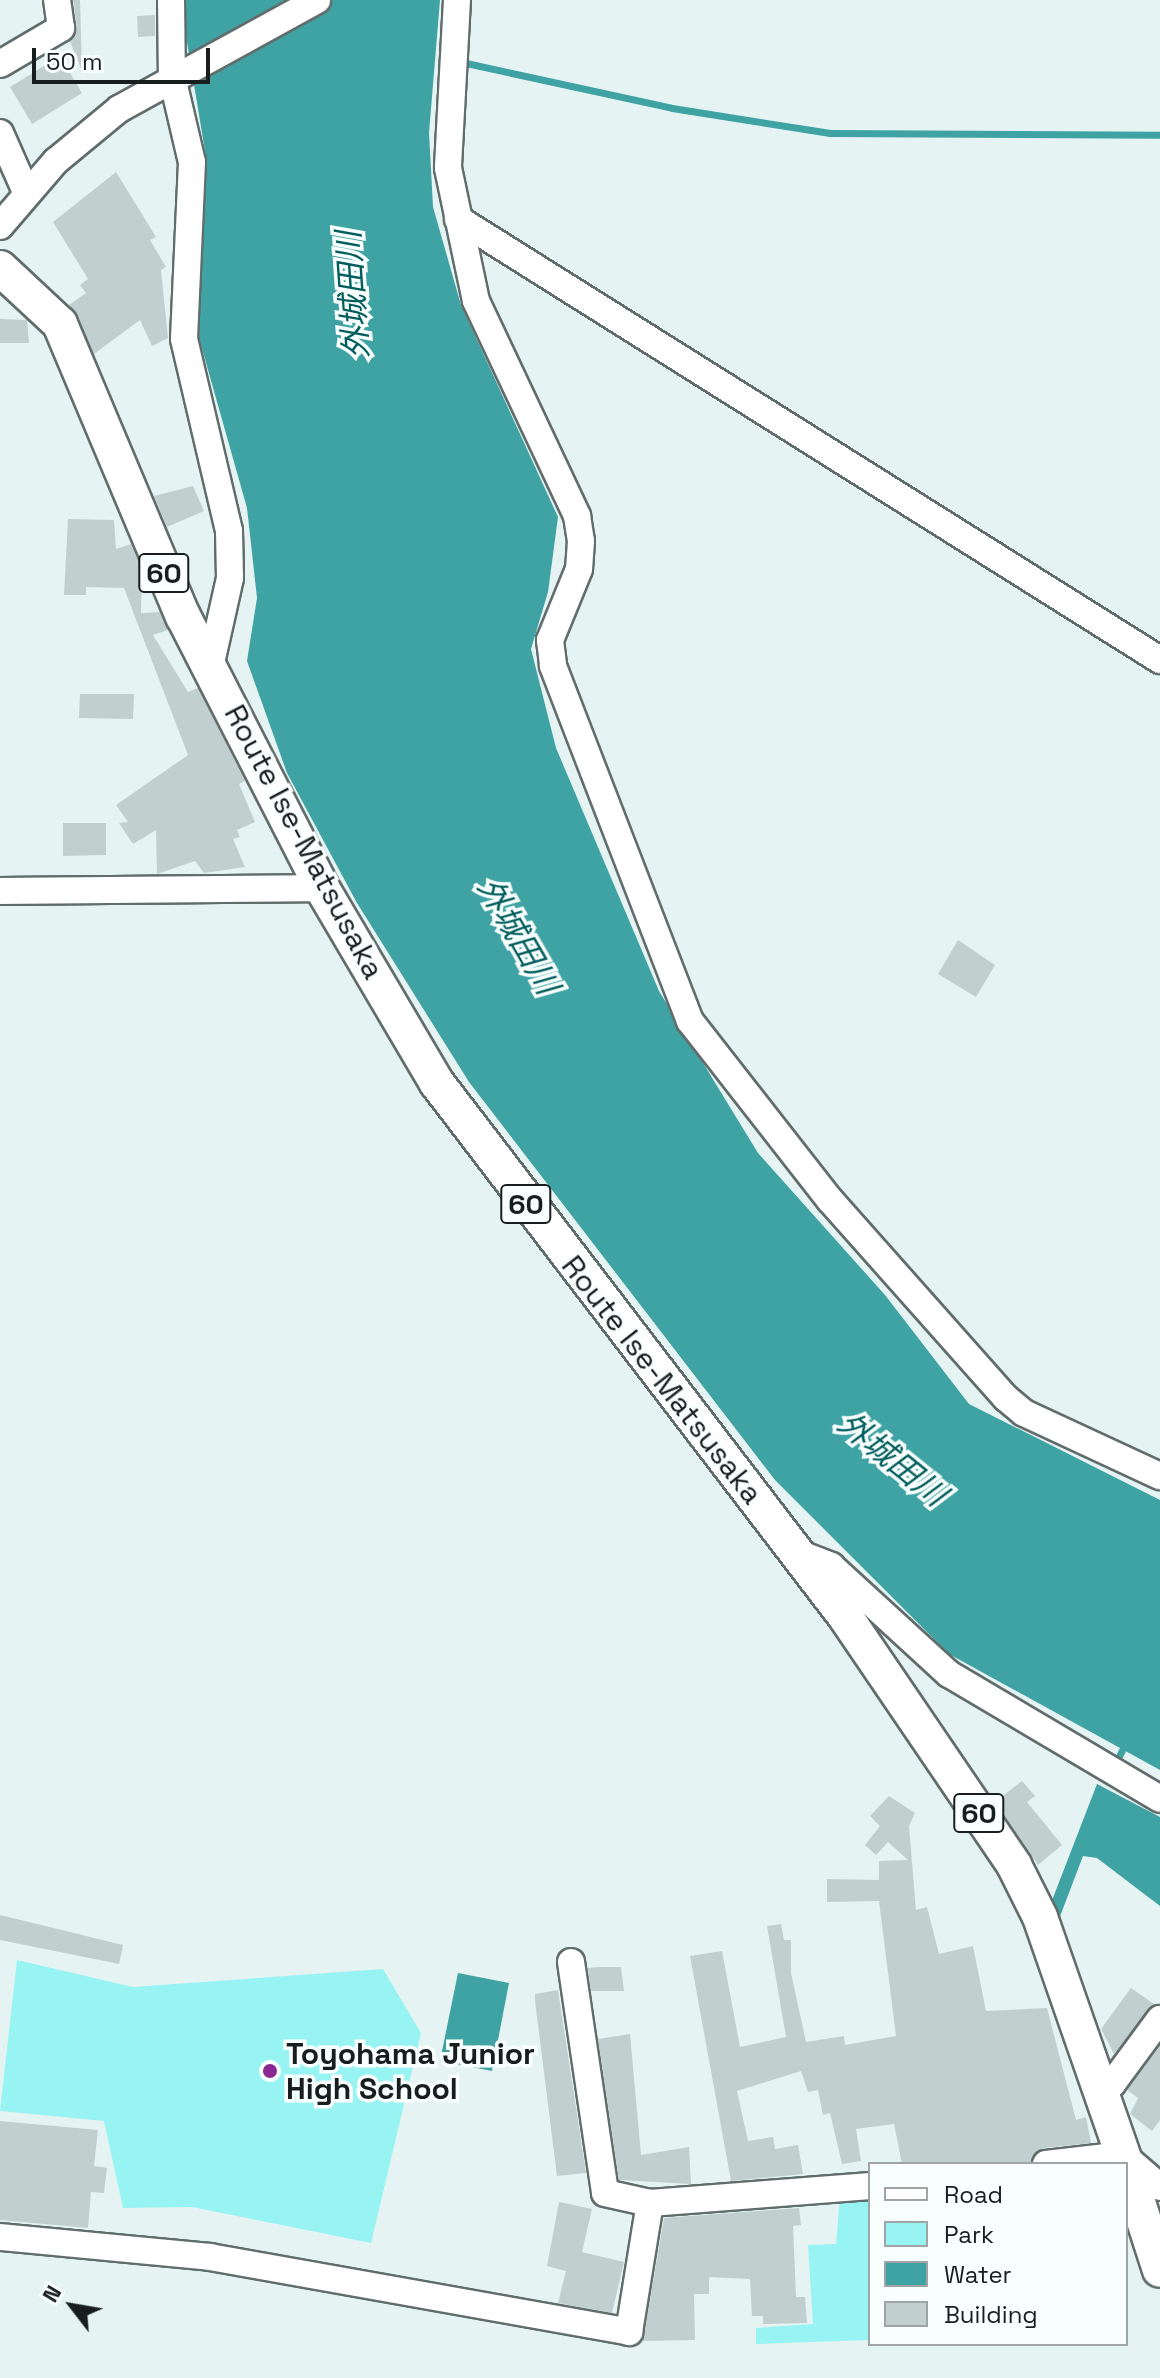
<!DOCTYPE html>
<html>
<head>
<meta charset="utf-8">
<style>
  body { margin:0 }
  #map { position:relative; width:1160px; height:2378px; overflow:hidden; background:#e6f3f3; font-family:"Space Grotesk","Noto Sans JP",sans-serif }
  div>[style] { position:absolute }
  .green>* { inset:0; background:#98f3f3 }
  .water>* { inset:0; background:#3fa2a3 }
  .stream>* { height:7px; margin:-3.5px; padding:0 3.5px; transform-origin:3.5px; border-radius:3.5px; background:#3fa2a3 }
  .building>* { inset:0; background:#c2cfcf }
  .roads { filter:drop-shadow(2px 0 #616d6c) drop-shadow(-2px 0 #616d6c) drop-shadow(0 2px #616d6c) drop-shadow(0 -2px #616d6c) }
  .minor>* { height:26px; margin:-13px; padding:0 13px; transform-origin:13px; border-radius:13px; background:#fff }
  .major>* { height:34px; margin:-17px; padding:0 17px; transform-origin:17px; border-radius:17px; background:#fff }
  .dots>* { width:22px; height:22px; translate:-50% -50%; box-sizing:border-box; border:4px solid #f9fffe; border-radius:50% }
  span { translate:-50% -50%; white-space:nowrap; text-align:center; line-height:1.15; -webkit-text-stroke:7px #f9fffe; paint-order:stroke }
  .shield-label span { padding:2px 6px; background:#f9fffe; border:2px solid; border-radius:6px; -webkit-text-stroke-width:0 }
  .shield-label { font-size:28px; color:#181d1d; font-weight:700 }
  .street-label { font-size:30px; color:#181d1d }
  .poi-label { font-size:30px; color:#181d1d; font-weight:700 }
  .left { translate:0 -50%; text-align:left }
  .water-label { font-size:32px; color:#015c5c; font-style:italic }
  .legend { position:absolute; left:868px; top:2162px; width:260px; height:184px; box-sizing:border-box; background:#f9fffe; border:2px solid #9fa5a4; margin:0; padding:10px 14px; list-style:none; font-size:24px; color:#181d1d }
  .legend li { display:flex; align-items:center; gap:16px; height:40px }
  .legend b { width:40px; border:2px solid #9fa5a4 }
  .north { position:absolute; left:32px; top:2266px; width:80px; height:80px; -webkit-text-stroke:6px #f9fffe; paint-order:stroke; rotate:301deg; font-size:22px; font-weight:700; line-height:32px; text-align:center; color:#181d1d }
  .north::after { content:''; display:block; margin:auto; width:28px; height:36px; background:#181d1d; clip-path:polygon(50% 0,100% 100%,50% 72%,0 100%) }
  .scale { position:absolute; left:32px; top:48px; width:178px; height:36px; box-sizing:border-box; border:4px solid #181d1d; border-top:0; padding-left:10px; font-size:24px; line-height:28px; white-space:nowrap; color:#181d1d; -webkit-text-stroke:6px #f9fffe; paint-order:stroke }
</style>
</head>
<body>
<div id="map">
  <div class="green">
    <div style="clip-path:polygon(17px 1960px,133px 1987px,383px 1969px,421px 2033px,371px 2243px,192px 2207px,123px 2208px,104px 2121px,0 2111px)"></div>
    <div style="clip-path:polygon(870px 2193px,870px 2340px,756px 2344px,756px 2328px,813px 2324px,808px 2245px,836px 2244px,840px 2196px)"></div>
  </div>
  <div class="water">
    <div style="clip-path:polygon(180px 0,440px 0,429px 133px,433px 207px,461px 305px,558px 517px,548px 592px,531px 649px,556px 748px,659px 991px,758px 1153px,885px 1295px,969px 1404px,1160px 1500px,1160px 1770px,949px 1654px,775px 1480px,469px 1082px,357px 903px,287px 773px,247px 661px,257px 598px,247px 508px,199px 338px,206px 157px)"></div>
    <div style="clip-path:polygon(1097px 1784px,1160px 1817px,1160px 1906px,1097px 1858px,1083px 1856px,1059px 1919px,1051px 1903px)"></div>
    <div style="clip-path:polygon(458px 1973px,509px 1983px,492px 2071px,440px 2061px)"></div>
  </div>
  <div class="stream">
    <div style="left:466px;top:63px;width:211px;rotate:12.3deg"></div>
    <div style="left:672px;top:108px;width:160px;rotate:9deg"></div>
    <div style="left:830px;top:133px;width:330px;rotate:0.3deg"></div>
    <div style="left:1117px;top:1760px;width:11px;rotate:-63deg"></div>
  </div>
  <div class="building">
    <div style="clip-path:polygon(73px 0,80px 0,82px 71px,70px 41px,77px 27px)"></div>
    <div style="clip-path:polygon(155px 15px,155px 36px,138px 37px,137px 16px)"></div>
    <div style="clip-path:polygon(60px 56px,82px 93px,32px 124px,10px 87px)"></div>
    <div style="clip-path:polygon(116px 172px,156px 237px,150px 240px,166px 267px,161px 270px,168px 338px,152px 346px,140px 320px,94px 354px,69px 305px,86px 293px,80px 285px,88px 279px,53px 222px)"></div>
    <div style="clip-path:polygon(0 319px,27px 320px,29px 343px,0 343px)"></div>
    <div style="clip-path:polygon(193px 486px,204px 511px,167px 527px,154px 496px)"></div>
    <div style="clip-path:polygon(68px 519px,114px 520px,116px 549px,131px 544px,142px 570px,141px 613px,160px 612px,168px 630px,153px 635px,188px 692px,198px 688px,245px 781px,239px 784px,255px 822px,237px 830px,240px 837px,233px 839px,245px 867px,204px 873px,195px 861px,157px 874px,156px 830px,133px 844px,119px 823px,128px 822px,116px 805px,188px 755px,124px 588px,86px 587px,86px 595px,64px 595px)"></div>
    <div style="clip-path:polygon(80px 694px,134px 694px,133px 719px,79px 718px)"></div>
    <div style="clip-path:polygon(63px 823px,106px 823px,106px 855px,63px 856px)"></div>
    <div style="clip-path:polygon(958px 940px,995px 965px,976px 997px,938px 974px)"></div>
    <div style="clip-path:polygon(1022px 1781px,1035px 1796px,1027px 1802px,1062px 1845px,1038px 1865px,995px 1802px)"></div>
    <div style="clip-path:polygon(889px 1796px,915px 1813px,909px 1826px,916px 1910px,927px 1907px,939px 1954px,973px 1946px,986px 2011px,1047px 2008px,1076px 2120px,1086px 2117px,1091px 2143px,1043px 2148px,1031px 2162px,902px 2164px,894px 2124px,856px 2129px,861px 2161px,842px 2164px,830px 2113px,823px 2115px,818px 2090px,808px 2092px,801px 2071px,737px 2091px,748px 2141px,773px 2137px,775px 2149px,798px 2145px,803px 2174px,731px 2181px,690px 1956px,722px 1951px,740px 2047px,786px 2037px,767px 1926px,781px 1924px,784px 1940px,791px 1940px,791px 1973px,806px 2042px,844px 2036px,845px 2045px,896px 2036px,879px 1901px,827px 1902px,827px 1879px,879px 1880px,879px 1861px,908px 1860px,888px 1842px,876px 1855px,865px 1845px,880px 1826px,870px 1816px)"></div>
    <div style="clip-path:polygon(0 1915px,123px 1945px,119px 1964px,0 1940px)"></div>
    <div style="clip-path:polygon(598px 1967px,621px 1967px,624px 1991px,591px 1991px,588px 1968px)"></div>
    <div style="clip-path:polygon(1131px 1988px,1154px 2004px,1114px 2054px,1101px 2029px)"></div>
    <div style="clip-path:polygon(558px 1990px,586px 2173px,557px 2176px,535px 2001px,535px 1994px)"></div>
    <div style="clip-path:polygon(630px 2034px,641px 2155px,689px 2147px,691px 2184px,619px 2180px,598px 2039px)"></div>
    <div style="clip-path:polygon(1160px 2046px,1160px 2120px,1152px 2131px,1130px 2114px,1138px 2098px,1127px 2090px)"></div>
    <div style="clip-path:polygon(0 2121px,98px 2130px,94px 2166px,107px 2168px,104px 2193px,91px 2192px,88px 2228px,0 2220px)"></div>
    <div style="clip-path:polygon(559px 2202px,592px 2209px,582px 2252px,624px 2262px,612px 2313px,558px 2303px,566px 2271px,547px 2266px)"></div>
    <div style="clip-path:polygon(799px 2208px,801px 2225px,793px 2226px,796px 2297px,805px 2297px,807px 2323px,763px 2324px,763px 2316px,752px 2316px,750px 2279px,709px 2277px,709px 2294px,694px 2294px,695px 2340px,643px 2341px,664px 2218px)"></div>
  </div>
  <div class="roads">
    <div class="minor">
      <div style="left:171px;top:0;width:77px;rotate:89.3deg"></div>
      <div style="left:172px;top:77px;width:87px;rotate:76.8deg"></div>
      <div style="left:192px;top:162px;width:177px;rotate:92.6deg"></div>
      <div style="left:184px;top:339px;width:197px;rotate:76.8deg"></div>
      <div style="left:229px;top:531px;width:47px;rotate:88.8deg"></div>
      <div style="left:230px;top:578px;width:87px;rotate:102.6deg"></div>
      <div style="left:457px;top:0;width:168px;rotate:93.1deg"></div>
      <div style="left:448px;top:168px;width:136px;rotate:78.1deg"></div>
      <div style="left:476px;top:301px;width:238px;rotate:64.8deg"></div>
      <div style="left:577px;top:516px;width:25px;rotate:81deg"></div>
      <div style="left:581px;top:541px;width:28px;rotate:94deg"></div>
      <div style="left:579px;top:569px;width:77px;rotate:112.2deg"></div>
      <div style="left:550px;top:640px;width:26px;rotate:83deg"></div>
      <div style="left:553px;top:666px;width:381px;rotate:68.9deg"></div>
      <div style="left:690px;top:1021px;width:227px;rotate:52deg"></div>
      <div style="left:830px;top:1200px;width:265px;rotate:48.4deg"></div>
      <div style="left:1006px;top:1398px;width:23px;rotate:40deg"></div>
      <div style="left:1024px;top:1413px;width:150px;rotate:24.9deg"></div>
      <div style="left:0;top:64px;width:71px;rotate:-30.5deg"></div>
      <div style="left:61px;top:28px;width:28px;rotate:-98deg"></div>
      <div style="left:0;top:133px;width:64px;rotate:66.2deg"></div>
      <div style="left:458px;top:219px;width:829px;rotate:32.14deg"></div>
      <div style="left:0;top:226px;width:86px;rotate:-49.3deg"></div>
      <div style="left:56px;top:161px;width:82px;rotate:-39.5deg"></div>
      <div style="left:119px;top:109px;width:226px;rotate:-28.8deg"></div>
      <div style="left:0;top:891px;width:322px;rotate:-0.5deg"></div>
      <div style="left:795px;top:1552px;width:39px;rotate:21deg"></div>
      <div style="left:831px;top:1566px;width:160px;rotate:42.5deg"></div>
      <div style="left:949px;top:1674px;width:245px;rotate:30.6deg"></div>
      <div style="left:571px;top:1962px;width:233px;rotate:81.6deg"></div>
      <div style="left:605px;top:2193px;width:46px;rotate:12.5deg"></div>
      <div style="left:650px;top:2203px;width:221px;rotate:-4.4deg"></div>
      <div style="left:1101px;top:2090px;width:13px;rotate:-29deg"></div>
      <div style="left:1112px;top:2084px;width:81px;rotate:-53.6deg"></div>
      <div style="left:1046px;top:2164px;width:78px;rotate:-6.7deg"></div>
      <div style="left:1123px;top:2155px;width:49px;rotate:40.9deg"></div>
      <div style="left:0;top:2237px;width:211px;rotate:5.4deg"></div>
      <div style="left:210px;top:2257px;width:426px;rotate:10.1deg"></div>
      <div style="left:629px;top:2332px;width:131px;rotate:-80.8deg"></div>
    </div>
    <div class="major">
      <div style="left:0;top:268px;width:82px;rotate:43deg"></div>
      <div style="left:60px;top:324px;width:317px;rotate:67.2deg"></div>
      <div style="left:183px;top:616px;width:305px;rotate:62.9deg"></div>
      <div style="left:322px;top:888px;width:226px;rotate:59.5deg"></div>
      <div style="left:437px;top:1083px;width:671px;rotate:52.57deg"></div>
      <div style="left:845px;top:1616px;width:301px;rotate:55.8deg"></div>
      <div style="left:1014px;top:1865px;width:58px;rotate:63.4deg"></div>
      <div style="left:1040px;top:1917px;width:262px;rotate:70.8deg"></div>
      <div style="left:1126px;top:2165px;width:110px;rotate:72.1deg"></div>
    </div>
  </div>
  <div class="dots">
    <div style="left:270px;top:2071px;background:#8a2891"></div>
  </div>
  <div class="shield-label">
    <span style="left:164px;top:573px">60</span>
    <span style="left:526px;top:1204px">60</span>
    <span style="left:979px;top:1813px">60</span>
  </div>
  <div class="street-label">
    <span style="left:304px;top:842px;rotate:62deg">Route Ise-Matsusaka</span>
    <span style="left:662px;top:1380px;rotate:52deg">Route Ise-Matsusaka</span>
  </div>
  <div class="poi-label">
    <span class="left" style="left:286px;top:2071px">Toyohama Junior<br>High School</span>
  </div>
  <div class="water-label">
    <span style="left:353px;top:295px;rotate:-94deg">外城田川</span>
    <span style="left:518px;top:936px;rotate:60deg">外城田川</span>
    <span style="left:892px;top:1459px;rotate:39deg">外城田川</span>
  </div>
  <ul class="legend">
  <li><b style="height:10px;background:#fff"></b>Road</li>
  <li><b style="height:22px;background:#98f3f3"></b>Park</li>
  <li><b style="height:22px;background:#3fa2a3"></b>Water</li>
  <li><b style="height:22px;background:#c2cfcf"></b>Building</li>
  </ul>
  <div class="north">N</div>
  <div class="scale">50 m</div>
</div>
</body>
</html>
